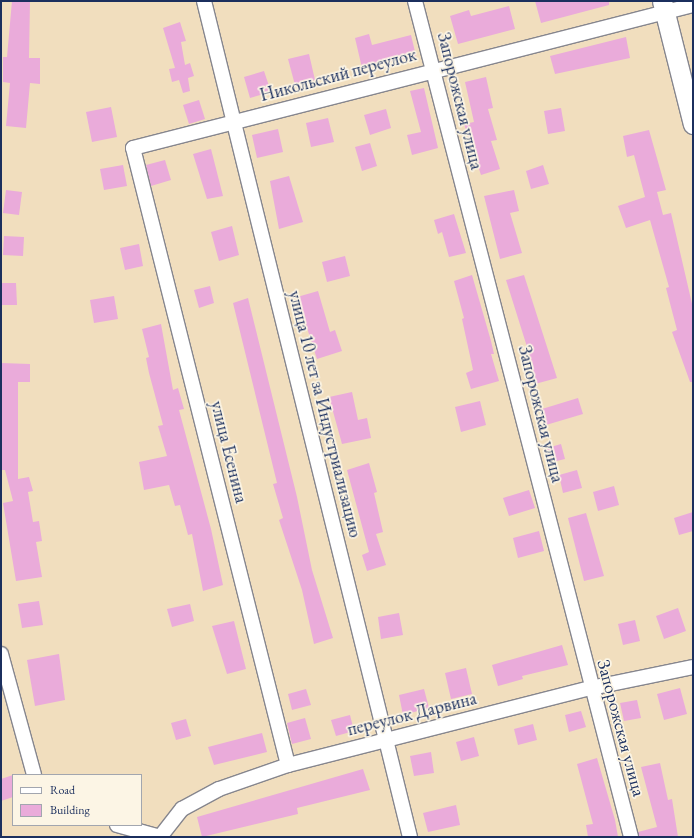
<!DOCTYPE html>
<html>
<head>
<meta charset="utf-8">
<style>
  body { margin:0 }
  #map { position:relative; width:694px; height:838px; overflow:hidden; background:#f1debe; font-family:"EB Garamond",serif }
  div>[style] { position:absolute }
  .building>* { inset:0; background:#eaabda }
  .roads { filter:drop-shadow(1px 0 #86868e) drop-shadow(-1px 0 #86868e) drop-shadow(0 1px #86868e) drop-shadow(0 -1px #86868e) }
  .street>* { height:14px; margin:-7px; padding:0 7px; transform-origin:7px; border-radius:7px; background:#fff }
  .secondary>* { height:19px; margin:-9.5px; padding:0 9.5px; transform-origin:9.5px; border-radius:9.5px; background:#fff }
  span { translate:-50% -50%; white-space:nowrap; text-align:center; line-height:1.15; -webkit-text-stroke:3.5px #fcf5e5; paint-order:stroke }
  .street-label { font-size:18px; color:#1b2f5e }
  .frame { position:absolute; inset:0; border:2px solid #1b2f5e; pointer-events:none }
  .legend { position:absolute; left:12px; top:774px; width:130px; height:52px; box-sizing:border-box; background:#fcf5e5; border:1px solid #a2a6af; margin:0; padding:5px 7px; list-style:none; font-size:12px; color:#1b2f5e }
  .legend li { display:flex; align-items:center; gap:8px; height:20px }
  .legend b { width:20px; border:1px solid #a2a6af }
</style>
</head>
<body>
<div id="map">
  <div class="building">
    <div style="clip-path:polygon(12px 1px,30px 1px,29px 58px,40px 58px,40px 84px,30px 83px,26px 128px,6px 126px,10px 83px,3px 82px,3px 57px,7px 57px)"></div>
    <div style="clip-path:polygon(535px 1px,609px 1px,609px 5px,541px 23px)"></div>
    <div style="clip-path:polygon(509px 6px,515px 29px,458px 44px,450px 16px,469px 10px,471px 16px)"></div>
    <div style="clip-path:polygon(180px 22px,186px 41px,181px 42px,185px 65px,190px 63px,194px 76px,188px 78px,190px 91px,183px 93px,179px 80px,172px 82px,169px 69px,175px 68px,163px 28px)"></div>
    <div style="clip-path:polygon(369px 34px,372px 45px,411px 35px,416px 56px,362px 68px,355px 38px)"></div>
    <div style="clip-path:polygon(626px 37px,630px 58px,555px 74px,550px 56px)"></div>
    <div style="clip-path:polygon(309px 54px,315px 80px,295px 85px,288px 59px)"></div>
    <div style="clip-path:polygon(264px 71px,271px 92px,250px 98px,244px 77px)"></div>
    <div style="clip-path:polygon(486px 77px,493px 108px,488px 109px,497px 140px,491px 141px,500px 169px,481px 175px,464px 124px,474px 122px,465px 82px)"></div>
    <div style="clip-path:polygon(424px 88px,438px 148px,412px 155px,407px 135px,421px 132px,410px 91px)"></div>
    <div style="clip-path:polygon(199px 100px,205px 119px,189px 124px,183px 105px)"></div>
    <div style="clip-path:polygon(111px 107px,117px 137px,92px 142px,86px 112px)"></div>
    <div style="clip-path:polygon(561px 108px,565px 131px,548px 134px,544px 111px)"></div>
    <div style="clip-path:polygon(386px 109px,391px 128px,370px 135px,364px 115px)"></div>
    <div style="clip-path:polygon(328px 118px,334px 142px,311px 147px,306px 123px)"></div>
    <div style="clip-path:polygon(278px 129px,283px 152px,257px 158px,252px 135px)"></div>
    <div style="clip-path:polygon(649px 130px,666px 190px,657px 192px,663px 215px,671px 213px,693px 308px,693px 382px,690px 382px,672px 332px,677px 330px,666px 288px,669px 287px,650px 220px,626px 228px,618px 206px,645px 197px,634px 155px,627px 157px,623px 136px)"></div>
    <div style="clip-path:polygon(370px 143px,377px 166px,362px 171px,355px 147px)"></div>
    <div style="clip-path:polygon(211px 149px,223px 196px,207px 199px,193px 154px)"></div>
    <div style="clip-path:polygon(165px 160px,171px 180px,151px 186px,146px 165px)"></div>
    <div style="clip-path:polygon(123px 165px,127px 186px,104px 190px,100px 169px)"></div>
    <div style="clip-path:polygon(543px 165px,549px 184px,531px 189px,526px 171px)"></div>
    <div style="clip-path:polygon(289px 176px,303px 222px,279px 229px,270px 181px)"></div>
    <div style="clip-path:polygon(6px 190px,22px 192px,19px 215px,3px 213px)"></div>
    <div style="clip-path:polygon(514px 190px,519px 211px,510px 213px,522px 253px,500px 259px,484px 196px)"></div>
    <div style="clip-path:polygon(454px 214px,466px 253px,449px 257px,442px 232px,438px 234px,434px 220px)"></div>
    <div style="clip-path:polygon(232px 226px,239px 255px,219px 261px,211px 232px)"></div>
    <div style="clip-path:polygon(4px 236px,24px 237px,23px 256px,3px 255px)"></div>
    <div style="clip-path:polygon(139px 244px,143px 266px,125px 270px,120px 248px)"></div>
    <div style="clip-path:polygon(345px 256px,350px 276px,327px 282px,322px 262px)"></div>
    <div style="clip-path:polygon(472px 275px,491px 341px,494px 354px,491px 354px,499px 381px,471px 389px,466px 373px,473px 370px,462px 319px,464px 318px,454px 281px)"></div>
    <div style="clip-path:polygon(524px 275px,557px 378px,535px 384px,530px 368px,533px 366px,506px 280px)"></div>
    <div style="clip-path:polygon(1px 283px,16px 283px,17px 305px,1px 305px)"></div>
    <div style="clip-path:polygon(210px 286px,214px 303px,199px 308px,194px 290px)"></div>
    <div style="clip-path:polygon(318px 291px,330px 332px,335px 330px,342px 351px,317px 359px,297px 297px)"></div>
    <div style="clip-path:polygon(114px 296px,118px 319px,94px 323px,90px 300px)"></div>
    <div style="clip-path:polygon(248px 298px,297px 497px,312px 570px,333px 638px,314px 644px,302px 590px,279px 520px,283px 518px,273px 484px,277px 483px,233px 303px)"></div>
    <div style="clip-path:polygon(161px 324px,173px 390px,178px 388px,184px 409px,179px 410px,211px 529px,223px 585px,203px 591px,192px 534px,188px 535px,180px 505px,175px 506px,169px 485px,144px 490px,139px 462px,167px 456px,158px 426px,163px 425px,149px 373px,146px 358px,149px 357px,142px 329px)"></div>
    <div style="clip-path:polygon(1px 363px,30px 364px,30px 382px,18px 382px,18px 479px,29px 477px,33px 491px,28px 492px,33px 522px,39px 521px,42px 541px,36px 542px,42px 577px,16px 581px,3px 503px,13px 501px,5px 470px,1px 470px)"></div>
    <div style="clip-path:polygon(352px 392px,358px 420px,367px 418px,371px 438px,342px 444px,329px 397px)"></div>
    <div style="clip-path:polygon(578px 398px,583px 414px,546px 425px,542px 409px)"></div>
    <div style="clip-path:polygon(480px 401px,486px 425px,461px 432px,455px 407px)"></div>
    <div style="clip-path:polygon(561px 444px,565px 459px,548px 463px,544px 449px)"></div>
    <div style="clip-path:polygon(369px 463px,377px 492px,374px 493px,383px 532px,376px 534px,386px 565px,367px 571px,362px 555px,369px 552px,347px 470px)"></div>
    <div style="clip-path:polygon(577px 470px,582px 488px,563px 493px,559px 475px)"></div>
    <div style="clip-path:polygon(614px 486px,619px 505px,598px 511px,593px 492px)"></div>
    <div style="clip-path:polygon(529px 490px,535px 508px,509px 516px,503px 498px)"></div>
    <div style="clip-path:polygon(693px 512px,693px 531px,679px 535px,674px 518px)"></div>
    <div style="clip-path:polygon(586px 513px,604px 576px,584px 581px,568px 518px)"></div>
    <div style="clip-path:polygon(539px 531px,544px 551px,518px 558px,513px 538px)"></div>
    <div style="clip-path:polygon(39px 601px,43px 625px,22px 628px,18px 604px)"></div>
    <div style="clip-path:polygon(190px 604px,194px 621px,172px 627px,167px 609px)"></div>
    <div style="clip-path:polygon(678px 608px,686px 631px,664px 639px,656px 616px)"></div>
    <div style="clip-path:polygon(399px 613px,403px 635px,381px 639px,378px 617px)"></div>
    <div style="clip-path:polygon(635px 620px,640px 641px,623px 645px,618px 624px)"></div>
    <div style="clip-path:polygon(234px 621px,246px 669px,227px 674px,212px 626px)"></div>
    <div style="clip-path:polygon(562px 645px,568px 665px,522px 676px,523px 679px,498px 686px,492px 665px)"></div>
    <div style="clip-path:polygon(59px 654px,65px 700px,35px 706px,27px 660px)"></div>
    <div style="clip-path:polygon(466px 668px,472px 694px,451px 699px,445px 673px)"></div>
    <div style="clip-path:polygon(680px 688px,687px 714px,664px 720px,657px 694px)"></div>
    <div style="clip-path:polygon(306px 689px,311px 705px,292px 710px,288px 694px)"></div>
    <div style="clip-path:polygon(424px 689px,429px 708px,403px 715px,399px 695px)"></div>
    <div style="clip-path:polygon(637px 700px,641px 718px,624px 721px,620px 703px)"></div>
    <div style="clip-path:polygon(581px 711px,586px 727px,569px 732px,565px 715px)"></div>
    <div style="clip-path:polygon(350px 715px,354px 731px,336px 736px,331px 720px)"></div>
    <div style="clip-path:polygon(305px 718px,311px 739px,292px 744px,287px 723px)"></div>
    <div style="clip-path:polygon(186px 719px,191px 736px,176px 740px,171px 723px)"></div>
    <div style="clip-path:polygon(533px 724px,537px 740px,518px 745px,514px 729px)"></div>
    <div style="clip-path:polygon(262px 733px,267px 752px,214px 765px,208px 747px)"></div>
    <div style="clip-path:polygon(474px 737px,479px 756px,461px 761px,456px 742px)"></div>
    <div style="clip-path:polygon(431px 752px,434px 773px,414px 776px,410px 756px)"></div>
    <div style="clip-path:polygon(597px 758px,615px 820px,618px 837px,588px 837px,586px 825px,593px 824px,577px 764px)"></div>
    <div style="clip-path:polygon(660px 763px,668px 800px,672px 799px,678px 837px,639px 837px,638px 832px,657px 827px,641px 767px)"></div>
    <div style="clip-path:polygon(363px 769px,370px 790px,297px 808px,298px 814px,202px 837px,197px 817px)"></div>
    <div style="clip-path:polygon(13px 775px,13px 797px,1px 801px,1px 779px)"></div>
    <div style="clip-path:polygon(456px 805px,460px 825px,428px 832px,423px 813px)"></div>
  </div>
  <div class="roads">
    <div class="street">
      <div style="left:204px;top:1px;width:861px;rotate:76.16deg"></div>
      <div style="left:415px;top:1px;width:863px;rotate:75.51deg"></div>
      <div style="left:1px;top:654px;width:125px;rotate:74.7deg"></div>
      <div style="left:288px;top:765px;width:636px;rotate:-104.1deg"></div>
      <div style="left:133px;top:148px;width:578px;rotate:-14.32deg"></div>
      <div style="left:117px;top:825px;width:45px;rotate:15.6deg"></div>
      <div style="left:160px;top:837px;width:36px;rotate:-52deg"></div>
      <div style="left:182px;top:809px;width:42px;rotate:-28.4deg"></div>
      <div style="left:219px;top:789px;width:73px;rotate:-19.2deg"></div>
      <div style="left:288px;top:765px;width:313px;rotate:-14.3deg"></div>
      <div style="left:591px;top:688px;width:104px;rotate:-11.6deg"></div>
    </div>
    <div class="secondary">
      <div style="left:662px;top:1px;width:127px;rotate:75.9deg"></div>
    </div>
  </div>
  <div class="street-label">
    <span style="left:338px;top:75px;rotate:-15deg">Никольский переулок</span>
    <span style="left:460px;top:101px;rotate:76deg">Запорожская улица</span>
    <span style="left:325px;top:414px;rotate:76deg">улица 10 лет за Индустриализацию</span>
    <span style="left:541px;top:414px;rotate:76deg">Запорожская улица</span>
    <span style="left:229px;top:452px;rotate:76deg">улица Есенина</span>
    <span style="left:412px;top:714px;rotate:-14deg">переулок Дарвина</span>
    <span style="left:621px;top:728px;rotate:75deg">Запорожская улица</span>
  </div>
  <div class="frame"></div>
  <ul class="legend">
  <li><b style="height:5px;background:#fff"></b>Road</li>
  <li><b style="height:11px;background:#eaabda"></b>Building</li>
  </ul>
</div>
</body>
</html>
